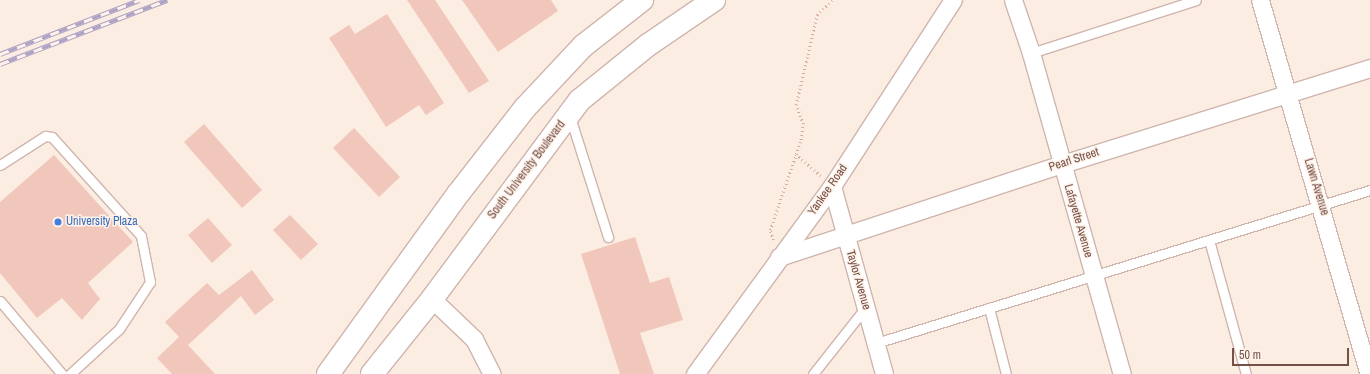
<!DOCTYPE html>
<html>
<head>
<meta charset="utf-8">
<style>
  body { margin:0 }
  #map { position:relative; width:1370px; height:374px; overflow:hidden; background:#fcede3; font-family:"Archivo Narrow",sans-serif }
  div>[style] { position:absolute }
  .building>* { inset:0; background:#f1c6bb }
  .path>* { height:2.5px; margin-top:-1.25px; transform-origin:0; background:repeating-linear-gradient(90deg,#d6a99e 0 1px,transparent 0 4px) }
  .roads { filter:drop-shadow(1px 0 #cfb5ad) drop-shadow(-1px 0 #cfb5ad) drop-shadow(0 1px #cfb5ad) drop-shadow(0 -1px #cfb5ad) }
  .lane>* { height:9px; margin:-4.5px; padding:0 4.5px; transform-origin:4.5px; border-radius:4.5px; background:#fff }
  .street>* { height:17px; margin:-8.5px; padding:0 8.5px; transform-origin:8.5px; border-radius:8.5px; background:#fff }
  .secondary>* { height:22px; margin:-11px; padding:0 11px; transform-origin:11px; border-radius:11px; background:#fff }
  .rail>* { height:4.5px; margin-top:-2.25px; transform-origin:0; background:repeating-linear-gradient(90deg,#fff2e9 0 9px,#aea2c5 0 18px); box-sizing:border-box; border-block:1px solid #aea2c5 }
  .dots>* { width:11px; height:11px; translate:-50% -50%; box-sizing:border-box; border:2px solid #fff2e9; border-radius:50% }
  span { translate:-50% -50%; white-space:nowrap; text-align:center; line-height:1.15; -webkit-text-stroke:3px #fff2e9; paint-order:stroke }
  .street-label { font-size:12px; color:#745049 }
  .shop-label { font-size:12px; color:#366cbe }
  .left { translate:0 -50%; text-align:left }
  .scale { position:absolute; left:1232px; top:348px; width:117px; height:18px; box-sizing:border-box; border:2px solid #745049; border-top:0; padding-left:5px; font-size:12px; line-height:14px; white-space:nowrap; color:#745049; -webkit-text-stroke:3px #fff2e9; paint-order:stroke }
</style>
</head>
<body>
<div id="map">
  <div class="building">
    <div style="clip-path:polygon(407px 0,435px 0,489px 81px,469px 93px)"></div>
    <div style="clip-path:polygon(462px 0,551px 0,558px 11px,498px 52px)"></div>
    <div style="clip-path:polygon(387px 14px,444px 103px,426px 115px,419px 105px,386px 127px,329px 38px,349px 25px,355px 34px)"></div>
    <div style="clip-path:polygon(204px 124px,262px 190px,242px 208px,184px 142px)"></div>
    <div style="clip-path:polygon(354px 128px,400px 177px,379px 197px,333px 148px)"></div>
    <div style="clip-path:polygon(54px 155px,133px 242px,88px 283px,100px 299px,82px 320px,62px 298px,37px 318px,0 273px,0 202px)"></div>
    <div style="clip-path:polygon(290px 215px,318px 244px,301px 260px,273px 230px)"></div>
    <div style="clip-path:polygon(208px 218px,232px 245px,212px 263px,188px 235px)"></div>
    <div style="clip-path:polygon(635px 237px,650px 283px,669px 277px,683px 320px,640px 333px,654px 374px,620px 374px,581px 254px)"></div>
    <div style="clip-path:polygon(252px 270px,274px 300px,255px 315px,241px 296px,188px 345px,215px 374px,172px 374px,157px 358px,179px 337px,165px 322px,207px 283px,219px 295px)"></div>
  </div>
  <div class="path">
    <div style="left:796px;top:154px;width:33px;rotate:41deg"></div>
    <div style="left:773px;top:240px;width:10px;rotate:-107deg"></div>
    <div style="left:770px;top:230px;width:95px;rotate:-71deg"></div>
    <div style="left:801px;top:140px;width:16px;rotate:-83deg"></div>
    <div style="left:803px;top:124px;width:20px;rotate:-110deg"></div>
    <div style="left:796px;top:105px;width:92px;rotate:-76.9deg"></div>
    <div style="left:817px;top:15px;width:21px;rotate:-45deg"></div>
  </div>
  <div class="roads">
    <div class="lane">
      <div style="left:1031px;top:53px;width:173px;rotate:-17.8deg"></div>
      <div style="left:570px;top:117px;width:126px;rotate:72.4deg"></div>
      <div style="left:0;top:165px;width:54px;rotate:-32.8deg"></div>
      <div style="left:45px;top:136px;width:7px;rotate:8deg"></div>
      <div style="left:52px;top:137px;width:133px;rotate:48deg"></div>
      <div style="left:141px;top:236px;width:47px;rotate:78.9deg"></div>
      <div style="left:150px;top:282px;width:56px;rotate:123.4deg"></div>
      <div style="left:119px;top:329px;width:67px;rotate:137.4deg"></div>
      <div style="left:1209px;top:240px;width:139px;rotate:74.6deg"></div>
      <div style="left:0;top:301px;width:96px;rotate:49.7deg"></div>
      <div style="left:989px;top:308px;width:68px;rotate:75.6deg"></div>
      <div style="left:876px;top:343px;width:517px;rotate:-17.21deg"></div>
      <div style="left:813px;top:374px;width:85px;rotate:-51.7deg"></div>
    </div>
    <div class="street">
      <div style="left:1013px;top:0;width:56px;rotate:71.2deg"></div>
      <div style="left:1031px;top:53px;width:334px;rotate:74.2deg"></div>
      <div style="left:1260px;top:0;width:390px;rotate:73.8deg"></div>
      <div style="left:832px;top:186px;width:195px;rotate:74.5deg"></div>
      <div style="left:779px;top:257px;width:298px;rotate:-18.2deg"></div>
      <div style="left:1062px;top:164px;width:323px;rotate:-17.3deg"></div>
      <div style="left:432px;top:299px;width:58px;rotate:43.6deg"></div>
      <div style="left:474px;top:339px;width:39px;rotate:63deg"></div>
      <div style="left:695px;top:374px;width:233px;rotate:-53.9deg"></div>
      <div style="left:832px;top:186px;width:222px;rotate:-57deg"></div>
    </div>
    <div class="secondary">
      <div style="left:328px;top:374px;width:222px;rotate:-54.2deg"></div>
      <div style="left:458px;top:194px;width:109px;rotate:-52.1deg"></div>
      <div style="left:525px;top:108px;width:85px;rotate:-46.9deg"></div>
      <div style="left:583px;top:46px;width:75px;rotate:-37.9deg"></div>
      <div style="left:372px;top:374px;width:96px;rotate:-51.3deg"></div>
      <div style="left:432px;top:299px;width:248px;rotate:-53.4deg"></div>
      <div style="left:580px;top:100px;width:87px;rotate:-39deg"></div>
      <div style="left:648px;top:45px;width:80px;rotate:-34.3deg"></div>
    </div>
  </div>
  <div class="rail">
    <div style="left:0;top:54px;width:149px;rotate:-21.2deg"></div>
    <div style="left:0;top:64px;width:179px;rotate:-21deg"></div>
  </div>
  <div class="dots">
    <div style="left:58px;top:222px;background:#3f7fe0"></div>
  </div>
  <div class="street-label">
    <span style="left:1074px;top:160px;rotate:-18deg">Pearl Street</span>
    <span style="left:527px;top:170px;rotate:-53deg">South University Boulevard</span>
    <span style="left:1316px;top:187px;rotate:73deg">Lawn Avenue</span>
    <span style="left:828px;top:190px;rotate:-55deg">Yankee Road</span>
    <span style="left:1078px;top:221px;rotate:74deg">Lafayette Avenue</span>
    <span style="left:858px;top:280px;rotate:74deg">Taylor Avenue</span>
  </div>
  <div class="shop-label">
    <span class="left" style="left:66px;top:222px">University Plaza</span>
  </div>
  <div class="scale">50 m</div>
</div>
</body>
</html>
